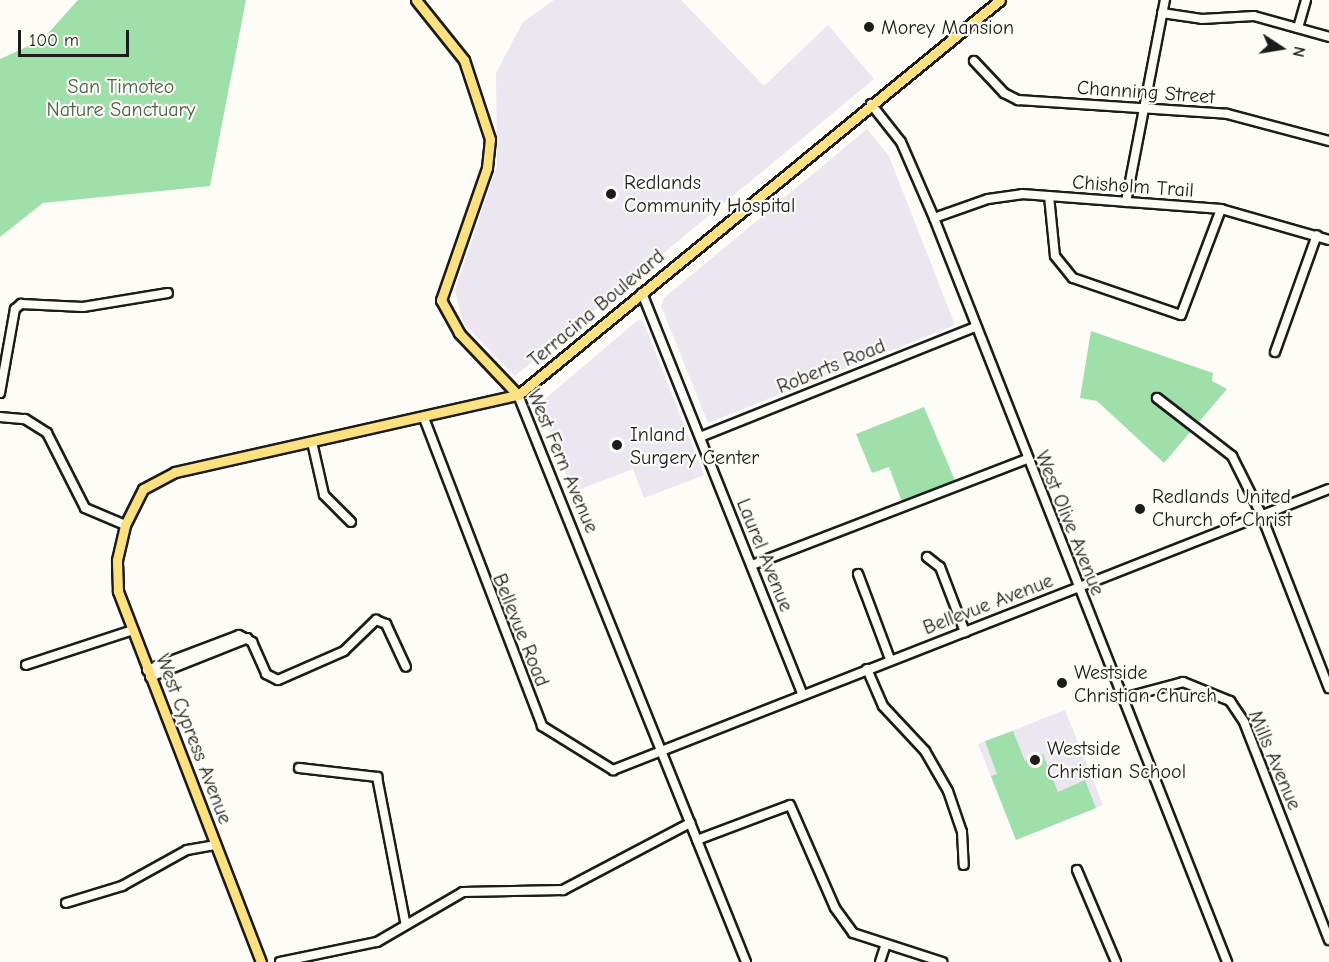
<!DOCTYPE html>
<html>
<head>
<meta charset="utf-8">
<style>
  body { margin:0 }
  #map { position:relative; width:1329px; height:962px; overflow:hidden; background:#fdfcf7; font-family:"Comic Neue",sans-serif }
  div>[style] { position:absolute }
  .built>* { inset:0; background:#ece6f1 }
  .green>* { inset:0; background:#9fe0aa }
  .roads { filter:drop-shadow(2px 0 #1c1c1c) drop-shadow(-2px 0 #1c1c1c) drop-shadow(0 2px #1c1c1c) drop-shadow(0 -2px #1c1c1c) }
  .minor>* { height:8px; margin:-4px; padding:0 4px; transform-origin:4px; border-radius:4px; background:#fdfcf7 }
  .major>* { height:9px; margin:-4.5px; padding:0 4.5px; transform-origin:4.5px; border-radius:4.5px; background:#fde080 }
  .dots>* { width:16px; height:16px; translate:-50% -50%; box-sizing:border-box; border:3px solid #fdfcf7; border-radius:50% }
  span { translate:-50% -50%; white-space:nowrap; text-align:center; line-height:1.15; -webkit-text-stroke:4.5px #fdfcf7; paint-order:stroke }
  .poi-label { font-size:20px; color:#1c1c1c }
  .left { translate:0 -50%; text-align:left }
  .park-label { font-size:20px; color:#4a614e }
  .street-label { font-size:20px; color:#1c1c1c }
  .north { position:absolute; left:1251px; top:18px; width:60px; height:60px; -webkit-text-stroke:4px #fdfcf7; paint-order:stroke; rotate:102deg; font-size:16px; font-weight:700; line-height:24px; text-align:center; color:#1c1c1c }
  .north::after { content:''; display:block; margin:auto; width:21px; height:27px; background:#1c1c1c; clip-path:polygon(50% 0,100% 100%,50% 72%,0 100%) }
  .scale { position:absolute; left:18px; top:30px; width:111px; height:27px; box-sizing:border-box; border:3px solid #1c1c1c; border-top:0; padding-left:8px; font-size:18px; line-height:21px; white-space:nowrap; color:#1c1c1c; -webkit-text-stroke:4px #fdfcf7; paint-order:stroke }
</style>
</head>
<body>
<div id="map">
  <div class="built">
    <div style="clip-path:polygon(554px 0,681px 0,764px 86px,828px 25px,874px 79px,515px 376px,463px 323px,455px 290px,497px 166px,496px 73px,523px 22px)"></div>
    <div style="clip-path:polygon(867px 129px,889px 156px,955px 325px,708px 423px,661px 306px,664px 298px)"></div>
    <div style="clip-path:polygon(638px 320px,643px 321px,704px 475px,644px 498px,633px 469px,573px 492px,539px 404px)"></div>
    <div style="clip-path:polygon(1065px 710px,1103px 805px,1016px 840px,978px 744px)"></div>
  </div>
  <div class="green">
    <div style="clip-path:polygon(78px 0,246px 0,210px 186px,43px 203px,0 237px,0 59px,42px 40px)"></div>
    <div style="clip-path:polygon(1091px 331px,1213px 373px,1212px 381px,1227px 389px,1164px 463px,1097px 401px,1080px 398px)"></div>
    <div style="clip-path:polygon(924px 407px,956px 483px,902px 502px,889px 467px,872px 473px,856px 434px)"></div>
    <div style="clip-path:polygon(1013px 731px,1025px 761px,1043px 754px,1058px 792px,1085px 780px,1096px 808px,1016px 840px,991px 776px,997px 774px,985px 741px)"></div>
  </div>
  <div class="roads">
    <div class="minor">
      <div style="left:1162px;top:13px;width:40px;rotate:8.5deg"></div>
      <div style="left:1202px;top:19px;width:52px;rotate:-3.3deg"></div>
      <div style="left:1254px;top:16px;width:78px;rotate:15.6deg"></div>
      <div style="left:1298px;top:28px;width:29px;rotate:-74deg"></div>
      <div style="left:974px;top:61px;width:44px;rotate:46.8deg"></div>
      <div style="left:1004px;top:93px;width:16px;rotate:27deg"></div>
      <div style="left:1018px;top:100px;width:209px;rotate:3.8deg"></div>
      <div style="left:1227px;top:114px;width:106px;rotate:14.8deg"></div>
      <div style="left:871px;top:104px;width:48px;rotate:51.7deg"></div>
      <div style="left:901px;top:142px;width:83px;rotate:66.5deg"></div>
      <div style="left:934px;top:218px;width:800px;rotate:68.5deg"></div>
      <div style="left:1049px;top:196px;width:60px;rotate:84.3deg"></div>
      <div style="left:1055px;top:256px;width:28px;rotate:51deg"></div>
      <div style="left:1073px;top:278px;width:114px;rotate:18.9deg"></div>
      <div style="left:1181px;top:315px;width:113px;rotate:-69.3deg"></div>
      <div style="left:1126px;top:202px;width:206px;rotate:-79.1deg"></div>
      <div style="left:934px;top:218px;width:57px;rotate:-19.4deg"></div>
      <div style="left:988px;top:199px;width:34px;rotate:-8deg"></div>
      <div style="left:1022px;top:194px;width:200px;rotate:4.3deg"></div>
      <div style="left:1221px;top:209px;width:112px;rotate:16deg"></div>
      <div style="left:642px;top:293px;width:433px;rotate:68.2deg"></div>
      <div style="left:1275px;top:352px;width:124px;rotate:-70.3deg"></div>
      <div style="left:0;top:393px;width:85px;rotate:-79.9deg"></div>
      <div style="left:15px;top:309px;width:8px;rotate:-40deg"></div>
      <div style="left:21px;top:304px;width:62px;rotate:2.8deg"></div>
      <div style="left:83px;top:307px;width:86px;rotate:-9.4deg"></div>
      <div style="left:518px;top:395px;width:611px;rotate:68.09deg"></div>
      <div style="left:1157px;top:398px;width:95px;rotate:37.7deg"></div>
      <div style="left:1232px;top:456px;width:65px;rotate:63.4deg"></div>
      <div style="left:1261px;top:514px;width:187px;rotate:68.7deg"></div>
      <div style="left:0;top:417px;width:25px;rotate:5deg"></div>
      <div style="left:25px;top:419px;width:26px;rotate:32deg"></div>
      <div style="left:47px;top:433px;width:84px;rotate:63.1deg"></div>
      <div style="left:85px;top:508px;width:43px;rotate:23deg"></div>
      <div style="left:424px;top:418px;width:330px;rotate:69deg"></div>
      <div style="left:542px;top:726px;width:84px;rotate:31.8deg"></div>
      <div style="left:613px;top:770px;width:769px;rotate:-21.43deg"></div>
      <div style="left:700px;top:437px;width:296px;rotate:-21.8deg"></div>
      <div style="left:312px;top:442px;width:54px;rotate:77.2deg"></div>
      <div style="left:324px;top:495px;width:38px;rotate:45deg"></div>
      <div style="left:927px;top:557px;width:16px;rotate:38deg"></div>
      <div style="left:940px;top:567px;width:70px;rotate:69deg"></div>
      <div style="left:752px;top:565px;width:294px;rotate:-21.1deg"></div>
      <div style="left:858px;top:574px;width:91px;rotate:69.4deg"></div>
      <div style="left:26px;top:665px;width:113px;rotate:-18.1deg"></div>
      <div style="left:867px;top:669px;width:40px;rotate:66.6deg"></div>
      <div style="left:883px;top:706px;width:62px;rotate:47deg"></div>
      <div style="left:925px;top:751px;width:46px;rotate:60.1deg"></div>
      <div style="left:948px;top:791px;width:43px;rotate:71.1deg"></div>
      <div style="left:962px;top:832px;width:33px;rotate:87deg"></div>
      <div style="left:147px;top:670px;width:98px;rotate:-20.8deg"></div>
      <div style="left:239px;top:635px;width:15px;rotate:28deg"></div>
      <div style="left:252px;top:642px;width:35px;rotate:66deg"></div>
      <div style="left:266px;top:674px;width:13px;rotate:27deg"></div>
      <div style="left:278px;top:680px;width:72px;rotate:-23.7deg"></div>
      <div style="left:344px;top:651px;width:45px;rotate:-44.1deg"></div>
      <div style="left:376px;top:620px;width:11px;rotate:22deg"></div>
      <div style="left:386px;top:624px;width:47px;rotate:65.1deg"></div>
      <div style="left:150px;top:677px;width:105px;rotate:-21.7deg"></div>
      <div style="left:1123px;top:698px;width:62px;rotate:-14.9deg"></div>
      <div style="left:1183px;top:682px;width:51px;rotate:22deg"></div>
      <div style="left:1230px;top:701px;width:25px;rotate:56deg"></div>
      <div style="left:1244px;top:722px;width:234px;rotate:68.7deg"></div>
      <div style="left:299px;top:768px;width:79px;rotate:6.6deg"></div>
      <div style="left:377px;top:777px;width:147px;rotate:79deg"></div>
      <div style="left:697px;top:840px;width:99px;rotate:-20.6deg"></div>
      <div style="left:790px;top:805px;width:112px;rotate:66.4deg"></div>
      <div style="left:835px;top:908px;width:31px;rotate:54deg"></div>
      <div style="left:853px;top:933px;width:94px;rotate:18deg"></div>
      <div style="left:1077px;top:870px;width:100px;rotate:67deg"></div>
      <div style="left:66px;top:903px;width:59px;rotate:-16.9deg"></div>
      <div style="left:122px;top:886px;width:74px;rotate:-29deg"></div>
      <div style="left:187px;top:850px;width:28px;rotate:-10deg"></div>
      <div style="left:280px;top:962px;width:99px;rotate:-11.7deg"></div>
      <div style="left:377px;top:942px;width:99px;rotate:-30.2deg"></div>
      <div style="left:463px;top:892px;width:100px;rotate:-1.1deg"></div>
      <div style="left:563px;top:890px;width:144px;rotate:-27.8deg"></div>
      <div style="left:880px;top:962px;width:16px;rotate:-72deg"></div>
    </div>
    <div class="major">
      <div style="left:416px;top:0;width:77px;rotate:51.3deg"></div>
      <div style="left:464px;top:60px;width:83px;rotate:71.8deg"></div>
      <div style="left:490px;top:139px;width:29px;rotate:96deg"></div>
      <div style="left:487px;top:168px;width:140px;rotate:109.2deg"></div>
      <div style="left:441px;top:300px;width:38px;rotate:61deg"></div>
      <div style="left:459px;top:333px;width:86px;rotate:46.4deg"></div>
      <div style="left:261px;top:962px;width:398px;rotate:-111.1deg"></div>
      <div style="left:118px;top:591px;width:31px;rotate:-92deg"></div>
      <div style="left:117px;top:560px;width:36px;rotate:-77deg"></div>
      <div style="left:125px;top:525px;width:40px;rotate:-63.4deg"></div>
      <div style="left:143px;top:489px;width:36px;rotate:-28deg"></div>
      <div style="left:175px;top:472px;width:352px;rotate:-12.7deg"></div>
      <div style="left:518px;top:395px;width:623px;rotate:-39.33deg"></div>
    </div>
  </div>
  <div class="dots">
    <div style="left:869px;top:27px;background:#1c1c1c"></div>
    <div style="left:611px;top:194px;background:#1c1c1c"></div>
    <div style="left:617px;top:445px;background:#1c1c1c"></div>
    <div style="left:1140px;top:509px;background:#1c1c1c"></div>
    <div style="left:1062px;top:683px;background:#1c1c1c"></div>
    <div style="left:1035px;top:760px;background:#1c1c1c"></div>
  </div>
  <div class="poi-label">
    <span class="left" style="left:881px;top:27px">Morey Mansion</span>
    <span class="left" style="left:624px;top:194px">Redlands<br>Community Hospital</span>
    <span class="left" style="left:630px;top:446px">Inland<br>Surgery Center</span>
    <span class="left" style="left:1152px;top:508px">Redlands United<br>Church of Christ</span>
    <span class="left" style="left:1074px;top:684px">Westside<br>Christian Church</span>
    <span class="left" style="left:1047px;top:760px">Westside<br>Christian School</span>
  </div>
  <div class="park-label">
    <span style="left:121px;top:98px">San Timoteo<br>Nature Sanctuary</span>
  </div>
  <div class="street-label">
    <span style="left:1146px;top:92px;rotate:4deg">Channing Street</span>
    <span style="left:1133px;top:186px;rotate:4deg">Chisholm Trail</span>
    <span style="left:596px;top:308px;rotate:-40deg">Terracina Boulevard</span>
    <span style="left:831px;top:366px;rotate:-22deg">Roberts Road</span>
    <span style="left:563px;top:461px;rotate:67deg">West Fern Avenue</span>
    <span style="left:1070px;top:523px;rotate:68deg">West Olive Avenue</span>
    <span style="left:765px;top:555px;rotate:68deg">Laurel Avenue</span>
    <span style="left:988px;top:604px;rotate:-21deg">Bellevue Avenue</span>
    <span style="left:521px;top:630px;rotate:68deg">Bellevue Road</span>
    <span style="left:194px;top:739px;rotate:69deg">West Cypress Avenue</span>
    <span style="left:1275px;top:760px;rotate:67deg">Mills Avenue</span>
  </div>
  <div class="north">N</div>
  <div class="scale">100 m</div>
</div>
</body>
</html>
